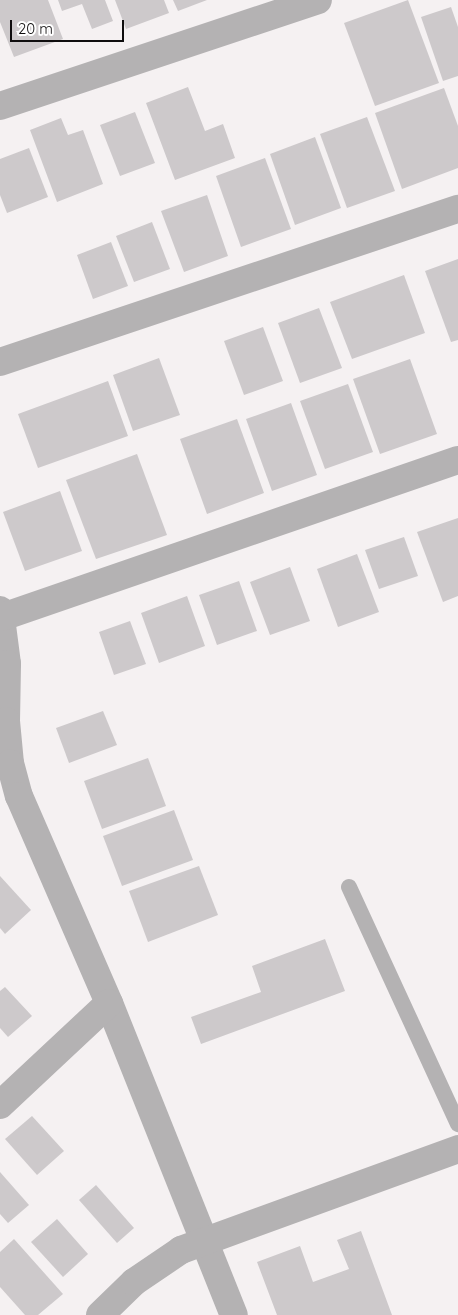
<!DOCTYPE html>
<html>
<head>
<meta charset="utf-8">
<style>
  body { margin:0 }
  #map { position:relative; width:458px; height:1315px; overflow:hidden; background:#f5f1f2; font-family:Quicksand,sans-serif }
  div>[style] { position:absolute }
  .building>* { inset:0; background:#cdc9cb }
  .lane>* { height:16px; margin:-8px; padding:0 8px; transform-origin:8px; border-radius:8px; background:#b4b2b3 }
  .street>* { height:28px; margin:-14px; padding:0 14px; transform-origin:14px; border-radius:14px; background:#b4b2b3 }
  span { translate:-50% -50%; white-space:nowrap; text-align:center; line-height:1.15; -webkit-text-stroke:4px #fff; paint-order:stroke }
  .scale { position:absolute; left:10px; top:20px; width:114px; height:22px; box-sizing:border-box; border:2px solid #0f0d0e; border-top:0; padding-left:6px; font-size:15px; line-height:18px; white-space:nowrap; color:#0f0d0e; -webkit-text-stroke:4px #fff; paint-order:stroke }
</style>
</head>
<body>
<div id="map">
  <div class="building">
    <div style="clip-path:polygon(0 0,48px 0,63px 39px,14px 57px,0 22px)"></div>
    <div style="clip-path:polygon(58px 0,105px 0,113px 21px,92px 29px,82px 4px,62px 11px)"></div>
    <div style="clip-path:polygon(115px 0,164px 0,169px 13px,126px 29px)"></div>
    <div style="clip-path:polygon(173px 0,207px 0,178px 11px)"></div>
    <div style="clip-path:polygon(408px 0,439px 83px,375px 106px,344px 23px)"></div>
    <div style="clip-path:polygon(451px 7px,458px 27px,458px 76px,443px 81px,421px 17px)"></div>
    <div style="clip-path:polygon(188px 87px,205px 131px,223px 124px,235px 158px,175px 180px,146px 103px)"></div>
    <div style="clip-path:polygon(444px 88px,458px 126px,458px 168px,402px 189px,375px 113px)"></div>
    <div style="clip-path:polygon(135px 112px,155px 163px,120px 176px,100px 125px)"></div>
    <div style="clip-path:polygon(367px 117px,395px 191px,347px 208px,320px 134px)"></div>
    <div style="clip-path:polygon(61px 118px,68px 135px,83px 130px,103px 184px,57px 202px,30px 130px)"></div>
    <div style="clip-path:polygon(315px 137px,341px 208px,295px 225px,270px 154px)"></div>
    <div style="clip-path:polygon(29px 148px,48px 197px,7px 213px,0 195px,0 159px)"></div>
    <div style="clip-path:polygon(265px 158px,291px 229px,241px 247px,216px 176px)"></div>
    <div style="clip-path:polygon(207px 195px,228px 256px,184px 272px,161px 211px)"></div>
    <div style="clip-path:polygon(152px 222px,170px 269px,134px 282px,116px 236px)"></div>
    <div style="clip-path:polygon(111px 242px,128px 286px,93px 299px,77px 255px)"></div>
    <div style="clip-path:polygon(458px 259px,458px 340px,451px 342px,425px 271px)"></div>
    <div style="clip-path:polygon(404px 275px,425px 333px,352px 359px,330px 302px)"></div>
    <div style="clip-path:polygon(319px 308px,342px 368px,300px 383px,278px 323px)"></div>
    <div style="clip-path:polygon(263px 327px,283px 381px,244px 395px,224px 341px)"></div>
    <div style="clip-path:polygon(159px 358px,180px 415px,133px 431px,113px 375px)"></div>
    <div style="clip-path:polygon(410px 359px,437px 434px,380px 454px,353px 379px)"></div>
    <div style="clip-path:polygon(108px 381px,128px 436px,38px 468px,18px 414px)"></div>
    <div style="clip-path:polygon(348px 384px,373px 452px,325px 469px,300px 401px)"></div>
    <div style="clip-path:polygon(291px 403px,317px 475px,272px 491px,246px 419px)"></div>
    <div style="clip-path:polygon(237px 419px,264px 493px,207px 514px,180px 439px)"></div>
    <div style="clip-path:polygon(137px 454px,167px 535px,96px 559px,66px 480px)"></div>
    <div style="clip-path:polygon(60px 491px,82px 551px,25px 571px,3px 512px)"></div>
    <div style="clip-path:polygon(458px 518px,458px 596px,443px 602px,417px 532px)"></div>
    <div style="clip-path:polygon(404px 537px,418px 576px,379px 589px,365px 550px)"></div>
    <div style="clip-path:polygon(357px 554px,379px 612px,338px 627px,317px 569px)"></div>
    <div style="clip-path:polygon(290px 567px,310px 621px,270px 635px,250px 582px)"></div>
    <div style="clip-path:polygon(239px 581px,257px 631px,217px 645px,199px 595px)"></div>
    <div style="clip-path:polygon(187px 596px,205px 646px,159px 663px,141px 613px)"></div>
    <div style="clip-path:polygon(130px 621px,146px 664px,114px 675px,99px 632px)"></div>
    <div style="clip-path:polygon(103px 711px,117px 745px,69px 763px,56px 728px)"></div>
    <div style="clip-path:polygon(148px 758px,166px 806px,102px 829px,84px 781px)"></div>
    <div style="clip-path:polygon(174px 810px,193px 860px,122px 886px,103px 836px)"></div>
    <div style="clip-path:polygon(199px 866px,218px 915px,148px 942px,129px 891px)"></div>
    <div style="clip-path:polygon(0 876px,31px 910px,5px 934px,0 928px)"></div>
    <div style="clip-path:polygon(325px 939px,345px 991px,201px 1044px,191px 1017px,261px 992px,252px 966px)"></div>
    <div style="clip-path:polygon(5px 987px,32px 1016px,8px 1037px,0 1028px,0 991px)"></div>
    <div style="clip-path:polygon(32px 1116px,64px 1151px,37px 1175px,5px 1139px)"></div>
    <div style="clip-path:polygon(0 1172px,29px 1205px,8px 1223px,0 1214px)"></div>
    <div style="clip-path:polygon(96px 1185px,134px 1228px,117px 1243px,79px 1200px)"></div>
    <div style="clip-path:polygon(57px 1219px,88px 1254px,63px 1277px,31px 1242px)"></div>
    <div style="clip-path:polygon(361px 1231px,392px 1315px,277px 1315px,257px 1262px,300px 1246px,313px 1282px,349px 1269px,337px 1240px)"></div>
    <div style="clip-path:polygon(14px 1239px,63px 1294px,38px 1315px,25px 1315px,0 1287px,0 1252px)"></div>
  </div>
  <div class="lane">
    <div style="left:349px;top:887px;width:261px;rotate:65.3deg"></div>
  </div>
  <div class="street">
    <div style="left:0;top:106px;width:335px;rotate:-18.4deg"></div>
    <div style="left:0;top:362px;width:483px;rotate:-18.5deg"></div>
    <div style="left:0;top:610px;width:54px;rotate:82.6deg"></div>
    <div style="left:7px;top:664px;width:57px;rotate:91deg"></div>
    <div style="left:6px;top:721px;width:42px;rotate:84.6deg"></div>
    <div style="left:10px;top:763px;width:34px;rotate:75deg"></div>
    <div style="left:19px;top:796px;width:226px;rotate:66.5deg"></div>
    <div style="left:109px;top:1003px;width:336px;rotate:68.2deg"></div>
    <div style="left:2px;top:617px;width:482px;rotate:-19deg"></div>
    <div style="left:0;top:1105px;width:149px;rotate:-43.1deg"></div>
    <div style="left:100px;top:1315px;width:47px;rotate:-44.1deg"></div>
    <div style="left:134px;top:1282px;width:57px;rotate:-34.2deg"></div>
    <div style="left:181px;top:1250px;width:295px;rotate:-20deg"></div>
  </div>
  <div class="scale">20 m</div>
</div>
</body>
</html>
